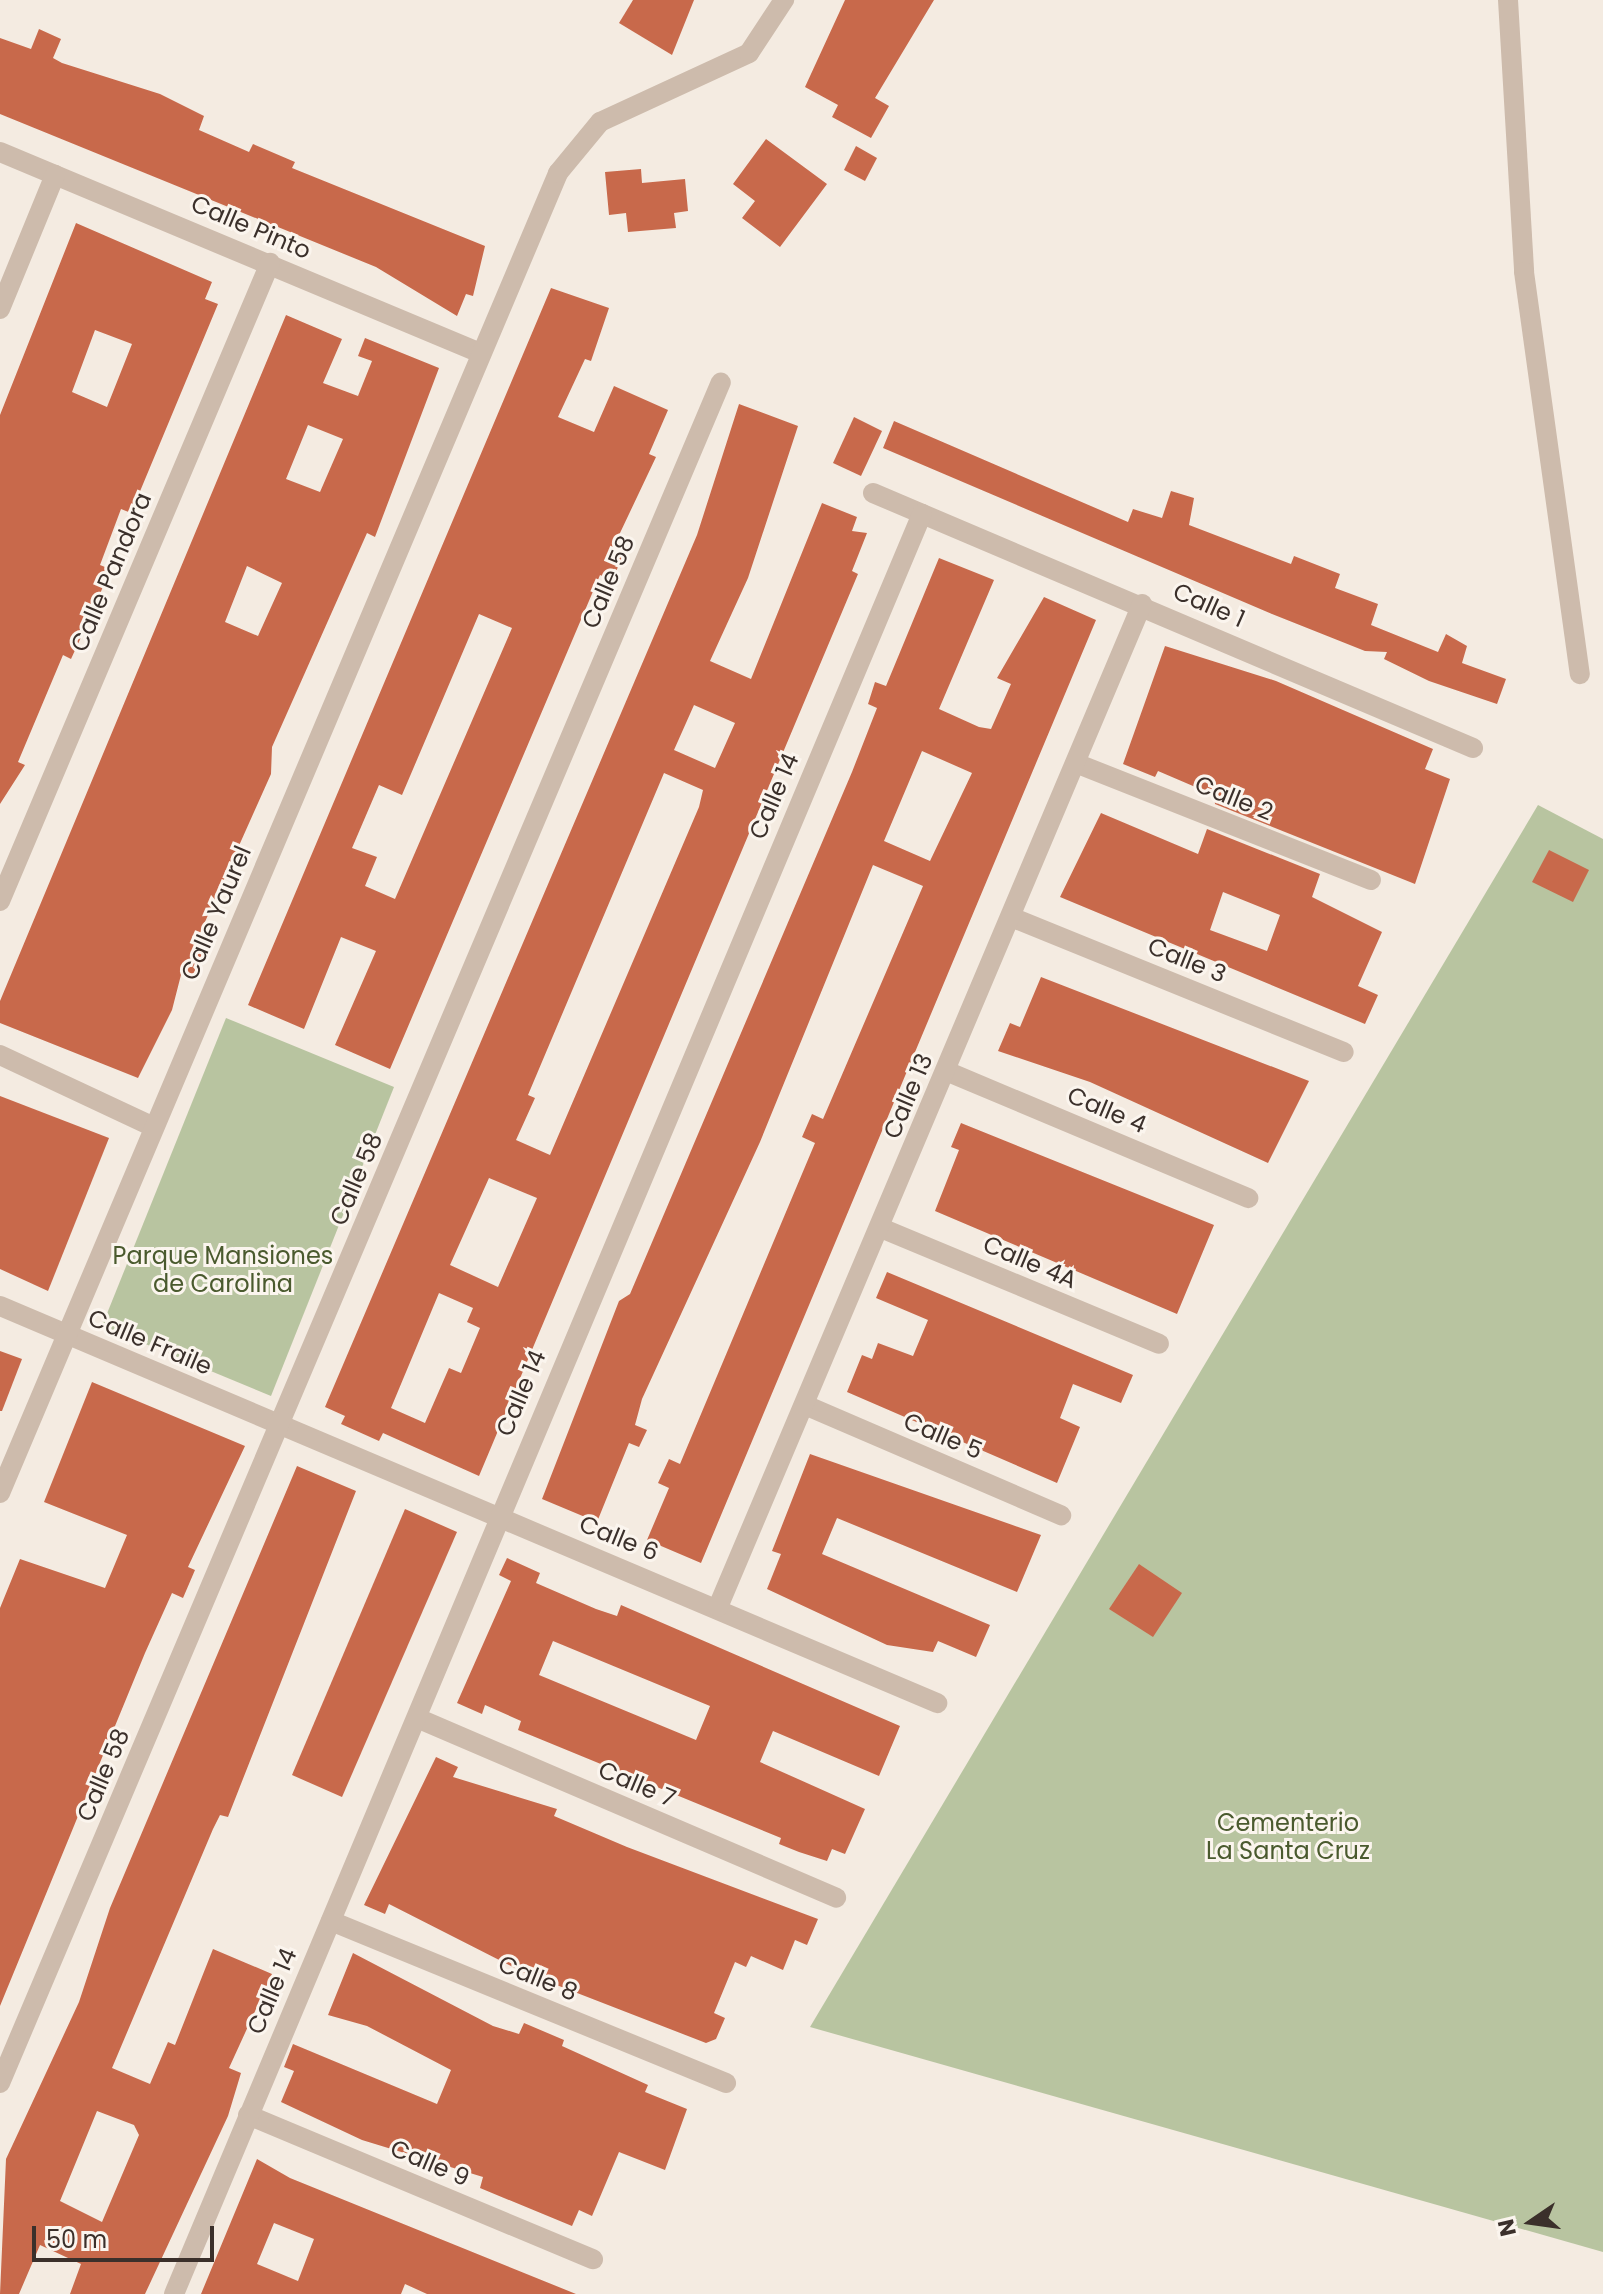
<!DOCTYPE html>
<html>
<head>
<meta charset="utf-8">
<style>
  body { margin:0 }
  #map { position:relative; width:1603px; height:2294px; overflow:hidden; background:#f4ebe1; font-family:Poppins,sans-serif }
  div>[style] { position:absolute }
  .green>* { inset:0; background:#b8c4a0 }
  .building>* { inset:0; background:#c8694b }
  .minor>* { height:20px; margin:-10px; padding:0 10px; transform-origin:10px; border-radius:10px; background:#cdbbac }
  span { translate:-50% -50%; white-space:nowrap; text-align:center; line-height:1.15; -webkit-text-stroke:6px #fbf5ee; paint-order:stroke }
  .street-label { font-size:24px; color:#3b302b }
  .park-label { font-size:24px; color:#4a5a2e }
  .north { position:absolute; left:1491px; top:2182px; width:80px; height:80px; -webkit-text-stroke:6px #fbf5ee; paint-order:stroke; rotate:257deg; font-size:22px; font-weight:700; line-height:32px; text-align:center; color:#3b302b }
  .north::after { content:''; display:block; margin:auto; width:28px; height:36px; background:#3b302b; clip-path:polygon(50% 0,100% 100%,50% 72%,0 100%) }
  .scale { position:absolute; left:32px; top:2226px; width:182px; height:36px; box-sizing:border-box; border:4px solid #3b302b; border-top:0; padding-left:10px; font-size:24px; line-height:28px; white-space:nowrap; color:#3b302b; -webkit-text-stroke:6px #fbf5ee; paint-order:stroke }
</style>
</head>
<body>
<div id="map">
  <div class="green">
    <div style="clip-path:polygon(1538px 805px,1603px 839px,1603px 2252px,810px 2027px)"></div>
    <div style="clip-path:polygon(226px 1018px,394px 1087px,271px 1396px,102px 1326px)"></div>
  </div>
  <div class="building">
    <div style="clip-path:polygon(633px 0,694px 0,672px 55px,619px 23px)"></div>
    <div style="clip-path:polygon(845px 0,934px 0,875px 98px,889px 106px,871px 138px,832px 117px,838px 105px,805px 87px)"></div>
    <div style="clip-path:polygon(39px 29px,61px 39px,53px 58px,62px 63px,160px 94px,204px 116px,199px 130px,249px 152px,253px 144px,295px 162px,292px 168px,485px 246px,473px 296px,466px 294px,457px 316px,376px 267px,0 114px,0 38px,31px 49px)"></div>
    <div style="clip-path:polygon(766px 139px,827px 184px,780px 247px,742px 218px,755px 201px,733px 184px)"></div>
    <div style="clip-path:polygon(856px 146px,877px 158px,865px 181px,844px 170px)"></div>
    <div style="clip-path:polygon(641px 169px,642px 183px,685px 179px,688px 211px,674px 213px,676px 228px,628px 232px,626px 213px,609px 215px,605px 172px)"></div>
    <div style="clip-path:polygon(evenodd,76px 223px,212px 282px,205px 299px,218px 304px,131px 513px,121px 509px,100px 565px,110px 569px,94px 609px,71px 659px,63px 655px,18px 762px,25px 765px,0 804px,0 415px,76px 223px,95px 330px,132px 344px,107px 407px,72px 392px,95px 330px)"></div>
    <div style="clip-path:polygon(evenodd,551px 288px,609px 308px,591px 361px,585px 359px,558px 417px,594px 432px,614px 386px,668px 410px,649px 454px,656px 457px,611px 552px,622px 556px,613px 580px,600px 575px,390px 1069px,335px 1045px,376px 951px,341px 937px,304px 1029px,248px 1005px,551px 288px,479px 614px,512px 628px,395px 899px,365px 886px,377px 857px,352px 848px,379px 785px,402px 795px,479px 614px)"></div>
    <div style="clip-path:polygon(evenodd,286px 315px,342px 339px,323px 383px,358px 396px,372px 361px,358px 356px,365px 338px,439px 368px,375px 537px,367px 533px,272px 747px,271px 774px,196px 942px,205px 946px,193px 975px,182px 971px,172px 1010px,138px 1078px,0 1023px,0 1001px,286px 315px,308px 425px,343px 439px,320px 492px,286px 479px,308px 425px,286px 315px,247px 566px,282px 583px,258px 636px,225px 622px,247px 566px)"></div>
    <div style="clip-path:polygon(evenodd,739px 404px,798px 426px,748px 578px,710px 661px,751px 679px,822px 503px,857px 517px,852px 531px,867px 533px,852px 571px,858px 574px,479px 1476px,383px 1433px,379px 1441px,341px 1424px,345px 1416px,325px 1407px,697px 535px,739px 404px,694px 705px,735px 723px,715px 768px,674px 750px,694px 705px,739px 404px,664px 773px,703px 790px,699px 807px,550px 1155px,516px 1140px,535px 1098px,528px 1095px,664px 773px,739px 404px,489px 1178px,537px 1198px,498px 1287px,450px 1265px,489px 1178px,739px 404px,439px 1293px,473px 1308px,467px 1322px,480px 1328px,461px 1373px,449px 1368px,425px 1423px,391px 1408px,439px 1293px)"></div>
    <div style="clip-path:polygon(854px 417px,882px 431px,861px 476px,833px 463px)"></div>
    <div style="clip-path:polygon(894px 421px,1128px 522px,1133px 509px,1162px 518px,1171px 491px,1194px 498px,1189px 525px,1291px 564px,1294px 556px,1340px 574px,1335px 588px,1378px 604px,1371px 625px,1438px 652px,1446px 634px,1467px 646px,1462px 663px,1506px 679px,1497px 704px,1429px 681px,1384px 659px,1387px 652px,1365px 651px,1272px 614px,883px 448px)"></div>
    <div style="clip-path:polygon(evenodd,939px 558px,994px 580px,939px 709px,979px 727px,991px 729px,1011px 684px,997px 678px,1044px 597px,1096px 620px,701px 1563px,647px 1540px,669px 1488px,658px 1483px,669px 1459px,680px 1464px,815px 1143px,802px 1137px,812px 1114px,823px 1119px,923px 886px,873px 865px,760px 1142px,642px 1399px,635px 1425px,647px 1430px,639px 1447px,629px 1443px,597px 1522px,542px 1499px,619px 1301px,630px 1294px,852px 772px,877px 708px,868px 704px,875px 682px,886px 686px,939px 558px,922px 751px,972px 773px,930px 861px,884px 841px,922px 751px)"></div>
    <div style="clip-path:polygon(1165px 646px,1276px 681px,1433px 749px,1425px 769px,1450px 779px,1415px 884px,1215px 804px,1214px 795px,1158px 771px,1155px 777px,1123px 764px)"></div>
    <div style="clip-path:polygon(evenodd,1101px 813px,1198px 854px,1207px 829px,1320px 874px,1312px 897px,1382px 932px,1358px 986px,1378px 995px,1365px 1024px,1060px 897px,1101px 813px,1223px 892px,1280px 915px,1267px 951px,1210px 930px,1223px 892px)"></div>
    <div style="clip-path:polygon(1549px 850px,1589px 870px,1573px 902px,1532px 882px)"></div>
    <div style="clip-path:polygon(1041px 977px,1309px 1081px,1268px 1163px,1090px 1082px,998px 1051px,1010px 1023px,1020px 1027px)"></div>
    <div style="clip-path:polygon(0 1096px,109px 1138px,48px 1291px,0 1269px)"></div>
    <div style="clip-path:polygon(961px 1123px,1214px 1225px,1177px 1314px,935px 1211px,959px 1150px,951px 1147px)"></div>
    <div style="clip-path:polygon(887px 1272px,1133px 1375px,1121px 1403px,1073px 1384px,1060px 1418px,1080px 1427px,1057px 1483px,847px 1392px,862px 1355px,872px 1359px,878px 1343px,913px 1356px,928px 1320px,876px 1298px)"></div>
    <div style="clip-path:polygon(0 1351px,22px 1359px,2px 1411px,0 1411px)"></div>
    <div style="clip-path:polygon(92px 1382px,245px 1446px,188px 1567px,195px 1570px,183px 1598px,172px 1593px,145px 1653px,0 2006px,0 1608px,20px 1559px,105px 1588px,127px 1535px,44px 1502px)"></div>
    <div style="clip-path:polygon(810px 1454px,1041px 1535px,1017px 1592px,837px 1518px,822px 1554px,990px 1625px,976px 1657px,938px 1641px,933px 1652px,887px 1645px,767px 1589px,781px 1554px,772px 1551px)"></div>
    <div style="clip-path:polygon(evenodd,297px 1466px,356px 1491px,228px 1817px,220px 1815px,213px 1829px,112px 2068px,150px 2084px,168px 2042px,175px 2045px,213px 1949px,272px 1974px,229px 2068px,241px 2073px,228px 2116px,145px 2294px,70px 2294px,81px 2264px,40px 2245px,19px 2294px,0 2294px,6px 2159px,79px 2002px,110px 1908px,297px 1466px,97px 2111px,134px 2125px,139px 2135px,102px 2222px,60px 2201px,97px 2111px)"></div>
    <div style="clip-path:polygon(405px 1509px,457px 1532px,342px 1797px,292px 1775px)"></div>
    <div style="clip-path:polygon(evenodd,507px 1558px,540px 1573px,536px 1583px,596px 1609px,617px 1616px,621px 1605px,900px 1726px,879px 1776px,773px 1731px,760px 1762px,865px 1809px,845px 1854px,832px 1849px,827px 1861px,799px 1852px,779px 1844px,781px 1838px,518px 1730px,521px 1721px,485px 1705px,482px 1714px,457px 1703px,511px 1581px,499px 1575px,507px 1558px,553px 1641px,710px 1706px,696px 1740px,539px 1675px,553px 1641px)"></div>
    <div style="clip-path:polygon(1139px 1564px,1182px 1593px,1153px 1637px,1109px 1609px)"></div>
    <div style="clip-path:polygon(436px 1757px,458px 1767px,453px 1777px,557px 1809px,554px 1816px,627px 1847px,818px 1919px,807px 1945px,795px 1940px,783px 1970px,751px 1956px,746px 1967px,735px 1962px,714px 2013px,725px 2018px,716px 2039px,706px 2043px,523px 1972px,389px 1904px,385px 1914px,364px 1905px)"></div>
    <div style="clip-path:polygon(353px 1953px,493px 2026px,519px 2034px,524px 2023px,564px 2040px,562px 2046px,648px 2085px,645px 2092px,687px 2109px,665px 2170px,619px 2152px,592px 2216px,579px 2210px,572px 2226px,480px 2188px,483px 2177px,362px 2140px,281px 2102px,294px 2071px,284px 2067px,293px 2044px,437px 2104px,451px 2070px,367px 2026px,328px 2015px)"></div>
    <div style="clip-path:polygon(evenodd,257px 2159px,290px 2178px,576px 2294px,427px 2294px,405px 2284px,401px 2294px,201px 2294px,257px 2159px,274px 2223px,314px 2239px,298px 2281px,257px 2264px,274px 2223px)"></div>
  </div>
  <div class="minor">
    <div style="left:1508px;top:0;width:272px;rotate:86.6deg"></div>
    <div style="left:1524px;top:272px;width:406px;rotate:82.1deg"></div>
    <div style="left:0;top:152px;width:520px;rotate:22.72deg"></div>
    <div style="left:0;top:309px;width:145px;rotate:-67.7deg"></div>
    <div style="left:873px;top:493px;width:652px;rotate:23.03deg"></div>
    <div style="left:1078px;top:764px;width:315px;rotate:21.6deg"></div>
    <div style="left:0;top:901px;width:693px;rotate:-67.06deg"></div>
    <div style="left:1011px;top:917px;width:359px;rotate:22.1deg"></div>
    <div style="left:0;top:1055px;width:170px;rotate:25.1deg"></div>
    <div style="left:946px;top:1071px;width:328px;rotate:22.8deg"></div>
    <div style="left:881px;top:1228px;width:301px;rotate:22.6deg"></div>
    <div style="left:0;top:1306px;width:1018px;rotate:22.96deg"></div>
    <div style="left:805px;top:1405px;width:279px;rotate:23.3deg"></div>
    <div style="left:0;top:1493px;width:1433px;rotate:-67.08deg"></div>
    <div style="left:558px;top:173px;width:66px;rotate:-50.5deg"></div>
    <div style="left:600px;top:122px;width:164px;rotate:-24.8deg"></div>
    <div style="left:749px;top:53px;width:64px;rotate:-56.6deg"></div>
    <div style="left:718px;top:1607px;width:1089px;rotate:-67.08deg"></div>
    <div style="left:417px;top:1718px;width:456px;rotate:23.2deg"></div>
    <div style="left:331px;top:1921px;width:427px;rotate:22.3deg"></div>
    <div style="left:0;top:2083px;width:1847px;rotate:-67.03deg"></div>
    <div style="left:248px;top:2115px;width:374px;rotate:22.7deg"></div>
    <div style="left:174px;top:2294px;width:1931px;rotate:-67.21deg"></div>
  </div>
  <div class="street-label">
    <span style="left:251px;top:227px;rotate:23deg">Calle Pinto</span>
    <span style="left:111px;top:572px;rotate:-67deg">Calle Pandora</span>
    <span style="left:608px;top:582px;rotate:-67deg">Calle 58</span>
    <span style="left:1209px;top:605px;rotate:24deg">Calle 1</span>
    <span style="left:774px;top:796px;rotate:-67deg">Calle 14</span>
    <span style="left:1234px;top:798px;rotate:22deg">Calle 2</span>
    <span style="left:216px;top:913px;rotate:-67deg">Calle Yaurel</span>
    <span style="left:1187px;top:960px;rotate:22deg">Calle 3</span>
    <span style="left:908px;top:1096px;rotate:-67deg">Calle 13</span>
    <span style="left:1107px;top:1110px;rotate:23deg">Calle 4</span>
    <span style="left:356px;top:1179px;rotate:-67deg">Calle 58</span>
    <span style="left:1030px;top:1262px;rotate:23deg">Calle 4A</span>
    <span style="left:150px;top:1342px;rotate:23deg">Calle Fraile</span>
    <span style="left:521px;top:1393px;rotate:-67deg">Calle 14</span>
    <span style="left:943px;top:1436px;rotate:23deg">Calle 5</span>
    <span style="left:619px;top:1538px;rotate:22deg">Calle 6</span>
    <span style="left:103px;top:1775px;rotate:-67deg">Calle 58</span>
    <span style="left:637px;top:1784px;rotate:23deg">Calle 7</span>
    <span style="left:538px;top:1978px;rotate:22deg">Calle 8</span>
    <span style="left:272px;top:1991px;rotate:-67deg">Calle 14</span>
    <span style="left:430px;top:2163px;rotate:23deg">Calle 9</span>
  </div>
  <div class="park-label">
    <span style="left:223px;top:1270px">Parque Mansiones<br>de Carolina</span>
    <span style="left:1288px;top:1837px">Cementerio<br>La Santa Cruz</span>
  </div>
  <div class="north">N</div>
  <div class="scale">50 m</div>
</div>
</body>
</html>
